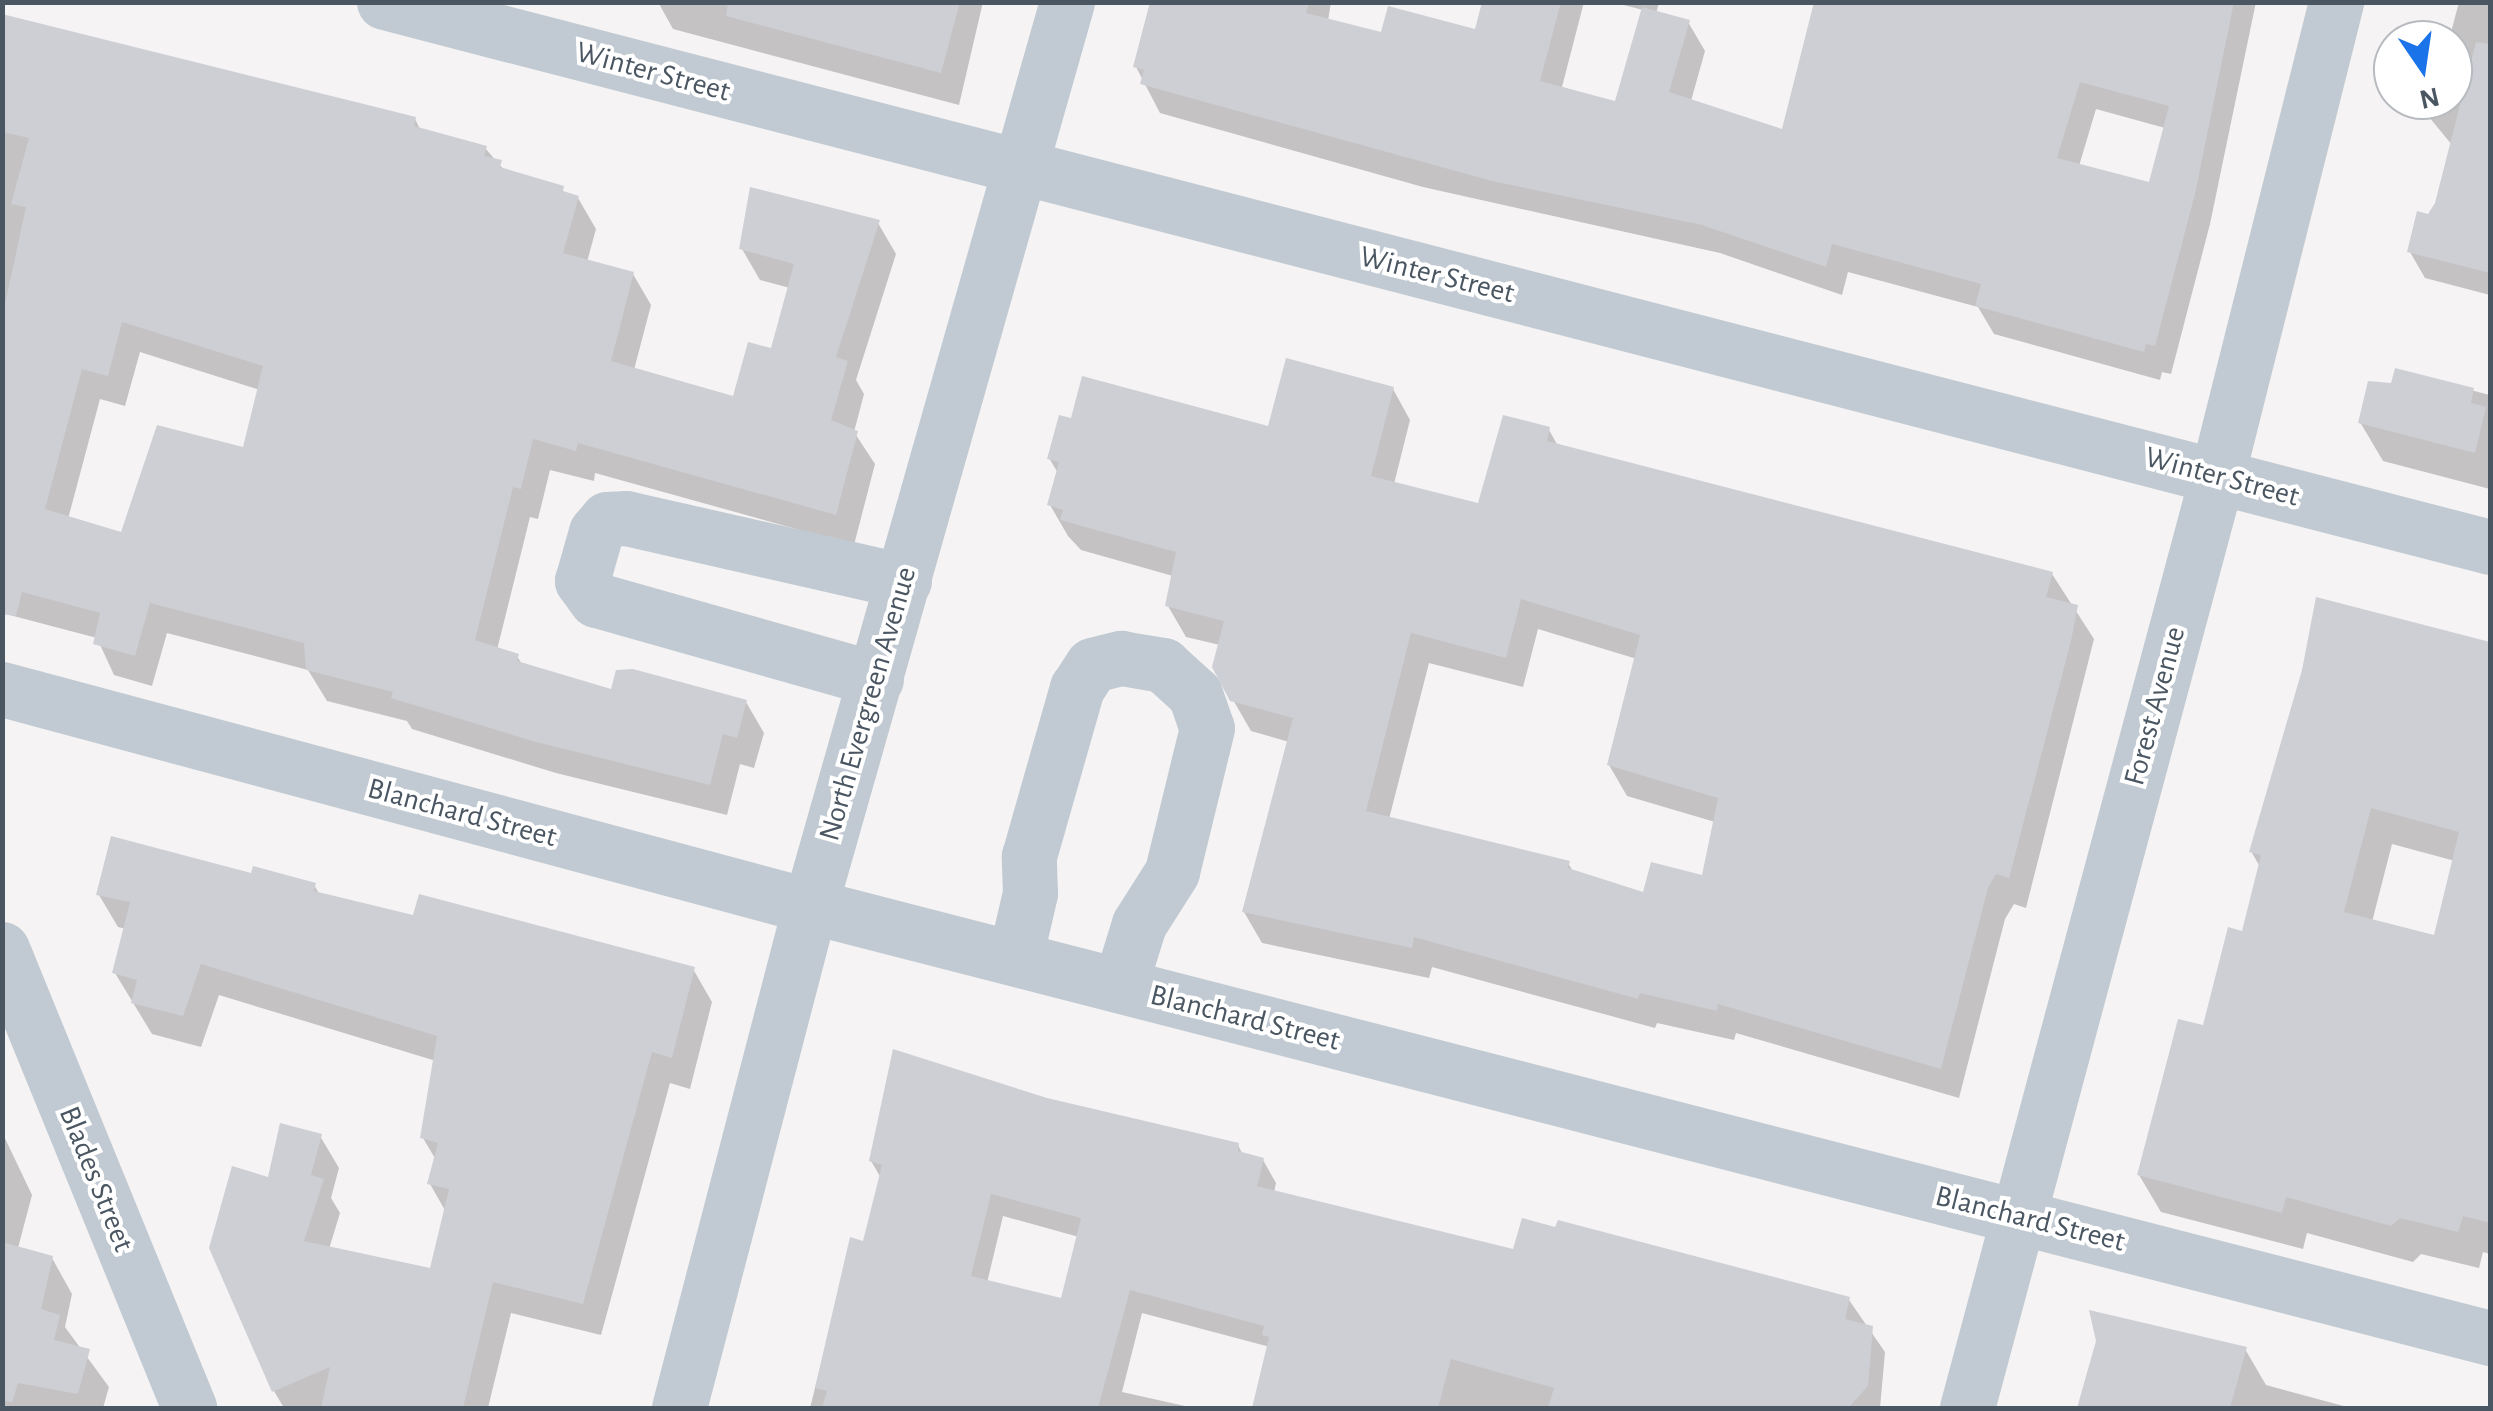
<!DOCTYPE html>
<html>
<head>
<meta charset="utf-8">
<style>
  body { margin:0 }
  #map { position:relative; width:2493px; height:1411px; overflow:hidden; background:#f5f3f3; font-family:"Alegreya Sans",sans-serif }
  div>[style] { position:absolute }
  .shadow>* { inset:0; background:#0003 }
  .building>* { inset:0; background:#cdcfd5 }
  .minor>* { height:55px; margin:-27.5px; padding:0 27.5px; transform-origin:27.5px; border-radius:27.5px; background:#c1cad2 }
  span { translate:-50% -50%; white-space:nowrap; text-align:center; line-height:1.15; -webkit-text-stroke:8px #fff; paint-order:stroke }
  .street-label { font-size:30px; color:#4a5661 }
  .frame { position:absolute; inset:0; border:5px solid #4a5661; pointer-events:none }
  .north { position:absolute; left:2373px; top:20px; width:100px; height:100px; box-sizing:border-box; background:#fff; border:2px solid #b7bbc0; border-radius:50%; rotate:167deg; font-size:28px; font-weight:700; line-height:40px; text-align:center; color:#4a5661 }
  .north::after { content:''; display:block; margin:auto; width:35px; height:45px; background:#1a73e8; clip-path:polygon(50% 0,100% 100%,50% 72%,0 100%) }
</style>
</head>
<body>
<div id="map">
  <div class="shadow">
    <div style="clip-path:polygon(658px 2px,983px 2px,959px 105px,673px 29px)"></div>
    <div style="clip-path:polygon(evenodd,1152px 2px,1331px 2px,1328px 21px,1383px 35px,1476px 32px,1484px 2px,1584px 2px,1562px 87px,1617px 104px,1643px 10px,1612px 2px,1659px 2px,1656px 14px,1688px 22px,1705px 51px,1691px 101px,1783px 132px,1815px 2px,2256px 2px,2210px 224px,2171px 374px,2162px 372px,2160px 380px,1994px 334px,1978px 307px,1848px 272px,1842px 295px,1720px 253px,1423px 187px,1160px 113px,1136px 67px,1152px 2px,2096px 109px,2165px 128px,2150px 185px,2079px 166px,2096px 109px)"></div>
    <div style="clip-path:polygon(2459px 2px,2490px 2px,2490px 295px,2425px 278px,2410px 252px,2437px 204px,2452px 145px,2429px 117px,2434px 100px,2453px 100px,2449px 40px)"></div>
    <div style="clip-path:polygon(evenodd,2px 16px,415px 119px,421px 131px,485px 148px,505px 171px,578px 198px,596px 229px,587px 262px,633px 274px,651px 305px,634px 370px,735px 400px,773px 351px,790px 288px,760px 280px,742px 249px,878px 223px,896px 254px,856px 380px,864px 394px,854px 432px,875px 464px,854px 545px,595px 473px,594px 481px,550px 470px,538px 519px,530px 517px,497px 650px,517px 656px,523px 666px,612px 692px,746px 702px,764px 733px,754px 768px,740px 764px,727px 815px,556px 773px,412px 729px,407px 721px,327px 701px,308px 670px,167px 633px,152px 686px,114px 675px,97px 638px,2px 613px,2px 16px,140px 352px,260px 390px,245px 450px,123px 535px,68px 519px,100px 399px,125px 406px,140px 352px)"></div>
    <div style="clip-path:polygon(evenodd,1288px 361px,1393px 389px,1410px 420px,1394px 484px,1480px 506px,1549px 430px,1558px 446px,2052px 574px,2094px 639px,2026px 908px,2014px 904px,2005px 919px,1959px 1098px,1736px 1033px,1734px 1040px,1657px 1023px,1655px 1028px,1432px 967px,1429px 978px,1262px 943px,1244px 912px,1289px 742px,1251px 731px,1214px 667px,1220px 645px,1186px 637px,1168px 606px,1173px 576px,1081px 550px,1068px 536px,1050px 505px,1058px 473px,1049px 458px,1270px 429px,1288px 361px,1538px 629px,1637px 659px,1609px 765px,1627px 796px,1715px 822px,1704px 879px,1645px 895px,1574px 873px,1568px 863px,1389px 819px,1429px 663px,1523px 687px,1538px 629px)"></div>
    <div style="clip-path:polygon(2396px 371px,2490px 395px,2490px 489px,2383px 461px,2360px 422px,2393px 386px)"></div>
    <div style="clip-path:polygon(evenodd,2318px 600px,2490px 645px,2490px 1254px,2483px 1252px,2479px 1268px,2421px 1254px,2413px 1262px,2307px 1233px,2303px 1249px,2161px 1212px,2139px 1175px,2243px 934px,2260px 867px,2251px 851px,2304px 671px,2318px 600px,2392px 844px,2455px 861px,2435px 938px,2372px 922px,2392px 844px)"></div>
    <div style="clip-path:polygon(253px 876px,314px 885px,320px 895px,415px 918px,693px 969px,712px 1002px,690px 1089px,670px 1083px,601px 1335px,511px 1313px,488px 1408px,284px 1408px,274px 1391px,270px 1180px,320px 1136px,339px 1168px,331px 1198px,340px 1213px,329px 1249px,432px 1271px,446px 1212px,430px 1184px,436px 1160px,423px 1138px,436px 1061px,219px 995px,201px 1047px,152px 1034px,115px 973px,126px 929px,118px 927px,99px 895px)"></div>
    <div style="clip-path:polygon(evenodd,1046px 1101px,1238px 1145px,1243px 1155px,1263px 1160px,1276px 1183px,1274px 1192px,1515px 1252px,1849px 1300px,1885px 1352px,1880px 1408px,1255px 1408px,1270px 1347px,1142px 1313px,1122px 1392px,1194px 1408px,810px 1408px,852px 1240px,865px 1244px,881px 1178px,871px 1161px,1046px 1101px,1003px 1216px,1079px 1237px,1062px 1301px,987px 1283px,1003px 1216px)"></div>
    <div style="clip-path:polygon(2px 1132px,32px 1195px,18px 1248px,52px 1258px,72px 1294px,65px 1327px,109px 1387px,103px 1408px,2px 1408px)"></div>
    <div style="clip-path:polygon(2098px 1341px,2245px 1349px,2266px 1385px,2351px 1408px,2082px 1408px)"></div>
  </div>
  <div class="building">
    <div style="clip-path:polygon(728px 2px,960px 2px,941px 73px,726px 16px)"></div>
    <div style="clip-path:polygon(evenodd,1150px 2px,1309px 2px,1306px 13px,1381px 32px,1388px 6px,1475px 29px,1482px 2px,1561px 2px,1540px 81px,1615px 101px,1642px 7px,1690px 20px,1669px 92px,1782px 129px,1814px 2px,2234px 2px,2195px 194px,2155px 346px,2146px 344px,2144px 352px,1975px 306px,1981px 284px,1832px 244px,1826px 267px,1702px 225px,1492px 181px,1140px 84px,1144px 70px,1133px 67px,1150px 2px,2080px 82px,2169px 106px,2149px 182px,2057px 158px,2080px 82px)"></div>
    <div style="clip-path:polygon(evenodd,2px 14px,416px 117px,414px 126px,487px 146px,484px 156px,502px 160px,500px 167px,564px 186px,563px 191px,579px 196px,563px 253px,634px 272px,611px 361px,733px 396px,748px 342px,771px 348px,794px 264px,739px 249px,750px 187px,880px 220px,836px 357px,848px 361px,831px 420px,858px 431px,836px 515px,578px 443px,576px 451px,533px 439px,521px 489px,513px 487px,475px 640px,519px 654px,517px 661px,611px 689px,616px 670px,633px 669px,747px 700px,737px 738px,723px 734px,710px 785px,536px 742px,391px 698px,393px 692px,306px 670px,304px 643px,150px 603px,135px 656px,93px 644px,100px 613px,22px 592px,16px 616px,2px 614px,2px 318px,26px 207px,11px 204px,29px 138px,2px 132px,2px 14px,122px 322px,263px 366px,243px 447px,157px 425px,121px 532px,45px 509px,82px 369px,108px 376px,122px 322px)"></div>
    <div style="clip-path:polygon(2476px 42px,2490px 44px,2490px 273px,2407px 252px,2417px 211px,2428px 214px,2435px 203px)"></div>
    <div style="clip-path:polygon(evenodd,1286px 358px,1394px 387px,1371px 476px,1478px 503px,1503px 415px,1550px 427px,1547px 441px,2053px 572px,2046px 597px,2078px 605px,2071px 641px,2009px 878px,1996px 874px,1988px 888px,1941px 1069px,1718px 1004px,1717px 1011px,1640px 993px,1638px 999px,1414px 937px,1412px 948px,1242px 912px,1293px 718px,1230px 701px,1212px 667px,1224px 621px,1165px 606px,1176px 552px,1060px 520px,1063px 510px,1047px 505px,1059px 462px,1047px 459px,1059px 415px,1071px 418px,1082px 376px,1268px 426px,1286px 358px,1521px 599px,1640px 635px,1607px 765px,1718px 798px,1702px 875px,1651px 862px,1643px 892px,1568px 868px,1570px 861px,1366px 811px,1411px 633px,1506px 658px,1521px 599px)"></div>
    <div style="clip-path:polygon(2395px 368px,2474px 388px,2471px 403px,2486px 407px,2475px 453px,2358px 423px,2368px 381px,2391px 383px)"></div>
    <div style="clip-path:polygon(evenodd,2316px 597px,2490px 642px,2490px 1223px,2463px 1216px,2458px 1232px,2400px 1218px,2391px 1226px,2286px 1197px,2282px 1213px,2137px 1175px,2178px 1019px,2203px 1025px,2228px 927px,2242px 931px,2261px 855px,2249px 852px,2302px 670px,2316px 597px,2371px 808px,2459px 832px,2434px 935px,2344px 912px,2371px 808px)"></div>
    <div style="clip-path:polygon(111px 836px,251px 873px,253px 866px,316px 883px,314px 891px,413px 915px,419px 894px,695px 967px,672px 1058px,652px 1052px,583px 1304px,493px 1282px,463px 1408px,321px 1408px,330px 1367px,272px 1392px,209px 1248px,232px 1166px,268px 1177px,280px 1123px,322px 1134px,311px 1175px,324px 1179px,304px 1241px,430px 1268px,449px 1189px,427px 1184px,438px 1143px,420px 1138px,437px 1036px,201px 964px,183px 1016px,131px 1003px,137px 980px,112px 973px,130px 902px,96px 895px)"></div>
    <div style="clip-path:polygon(evenodd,893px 1049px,1047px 1098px,1239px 1143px,1238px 1151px,1264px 1158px,1257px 1186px,1513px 1249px,1522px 1218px,1555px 1227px,1558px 1220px,1850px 1297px,1845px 1319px,1873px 1326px,1868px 1386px,1848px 1408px,1548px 1408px,1554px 1388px,1451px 1359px,1438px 1408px,1252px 1408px,1269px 1337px,1262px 1335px,1264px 1326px,1130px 1290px,1098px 1408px,822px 1408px,827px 1391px,815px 1388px,850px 1237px,863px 1241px,882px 1165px,869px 1161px,893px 1049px,991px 1194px,1081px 1218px,1061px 1298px,971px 1276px,991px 1194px)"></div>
    <div style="clip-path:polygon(2px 1242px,53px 1256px,41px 1309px,60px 1315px,54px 1340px,90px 1349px,78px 1394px,18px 1383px,12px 1402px,2px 1400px)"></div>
    <div style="clip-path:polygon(2089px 1310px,2247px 1347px,2230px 1408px,2077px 1408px,2096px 1341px)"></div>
  </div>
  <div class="minor">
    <div style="left:384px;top:2px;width:2175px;rotate:14.51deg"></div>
    <div style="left:876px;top:679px;width:291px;rotate:-164.2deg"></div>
    <div style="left:596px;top:600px;width:24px;rotate:-126deg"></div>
    <div style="left:582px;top:581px;width:51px;rotate:-74.1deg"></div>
    <div style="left:596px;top:532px;width:17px;rotate:-50deg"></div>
    <div style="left:607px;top:519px;width:19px;rotate:-3deg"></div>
    <div style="left:626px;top:518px;width:285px;rotate:12.8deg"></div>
    <div style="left:2px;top:689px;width:837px;rotate:15.03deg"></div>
    <div style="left:810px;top:906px;width:1735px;rotate:14.42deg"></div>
    <div style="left:2px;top:949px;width:496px;rotate:67.8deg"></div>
    <div style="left:1015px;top:958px;width:67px;rotate:-77deg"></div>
    <div style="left:1030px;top:893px;width:37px;rotate:-92deg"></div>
    <div style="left:1029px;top:856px;width:175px;rotate:-74.1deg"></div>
    <div style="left:1077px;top:688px;width:27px;rotate:-57deg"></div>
    <div style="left:1092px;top:665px;width:30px;rotate:-14deg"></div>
    <div style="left:1121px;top:658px;width:43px;rotate:9.5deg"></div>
    <div style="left:1163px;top:665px;width:43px;rotate:42.2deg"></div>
    <div style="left:1195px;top:694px;width:36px;rotate:71deg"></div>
    <div style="left:1207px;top:728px;width:148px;rotate:103.7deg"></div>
    <div style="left:1172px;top:872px;width:62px;rotate:122.4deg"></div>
    <div style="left:1139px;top:924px;width:64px;rotate:107.3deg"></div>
    <div style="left:679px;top:1408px;width:519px;rotate:-75.37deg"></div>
    <div style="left:810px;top:906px;width:940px;rotate:-74.13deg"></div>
    <div style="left:1967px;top:1408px;width:965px;rotate:-74.98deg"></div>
    <div style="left:2217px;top:476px;width:489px;rotate:-75.9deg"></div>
  </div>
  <div class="street-label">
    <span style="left:653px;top:72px;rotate:15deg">Winter Street</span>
    <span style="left:1437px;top:275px;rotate:14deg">Winter Street</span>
    <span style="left:2222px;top:477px;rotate:15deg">Winter Street</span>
    <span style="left:868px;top:704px;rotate:-74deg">North Evergreen Avenue</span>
    <span style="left:2155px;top:706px;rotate:-75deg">Forest Avenue</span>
    <span style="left:462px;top:813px;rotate:15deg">Blanchard Street</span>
    <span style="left:1245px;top:1018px;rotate:14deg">Blanchard Street</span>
    <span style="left:96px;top:1179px;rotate:68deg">Blades Street</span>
    <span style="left:2030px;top:1219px;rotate:14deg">Blanchard Street</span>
  </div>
  <div class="frame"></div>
  <div class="north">N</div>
</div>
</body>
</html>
